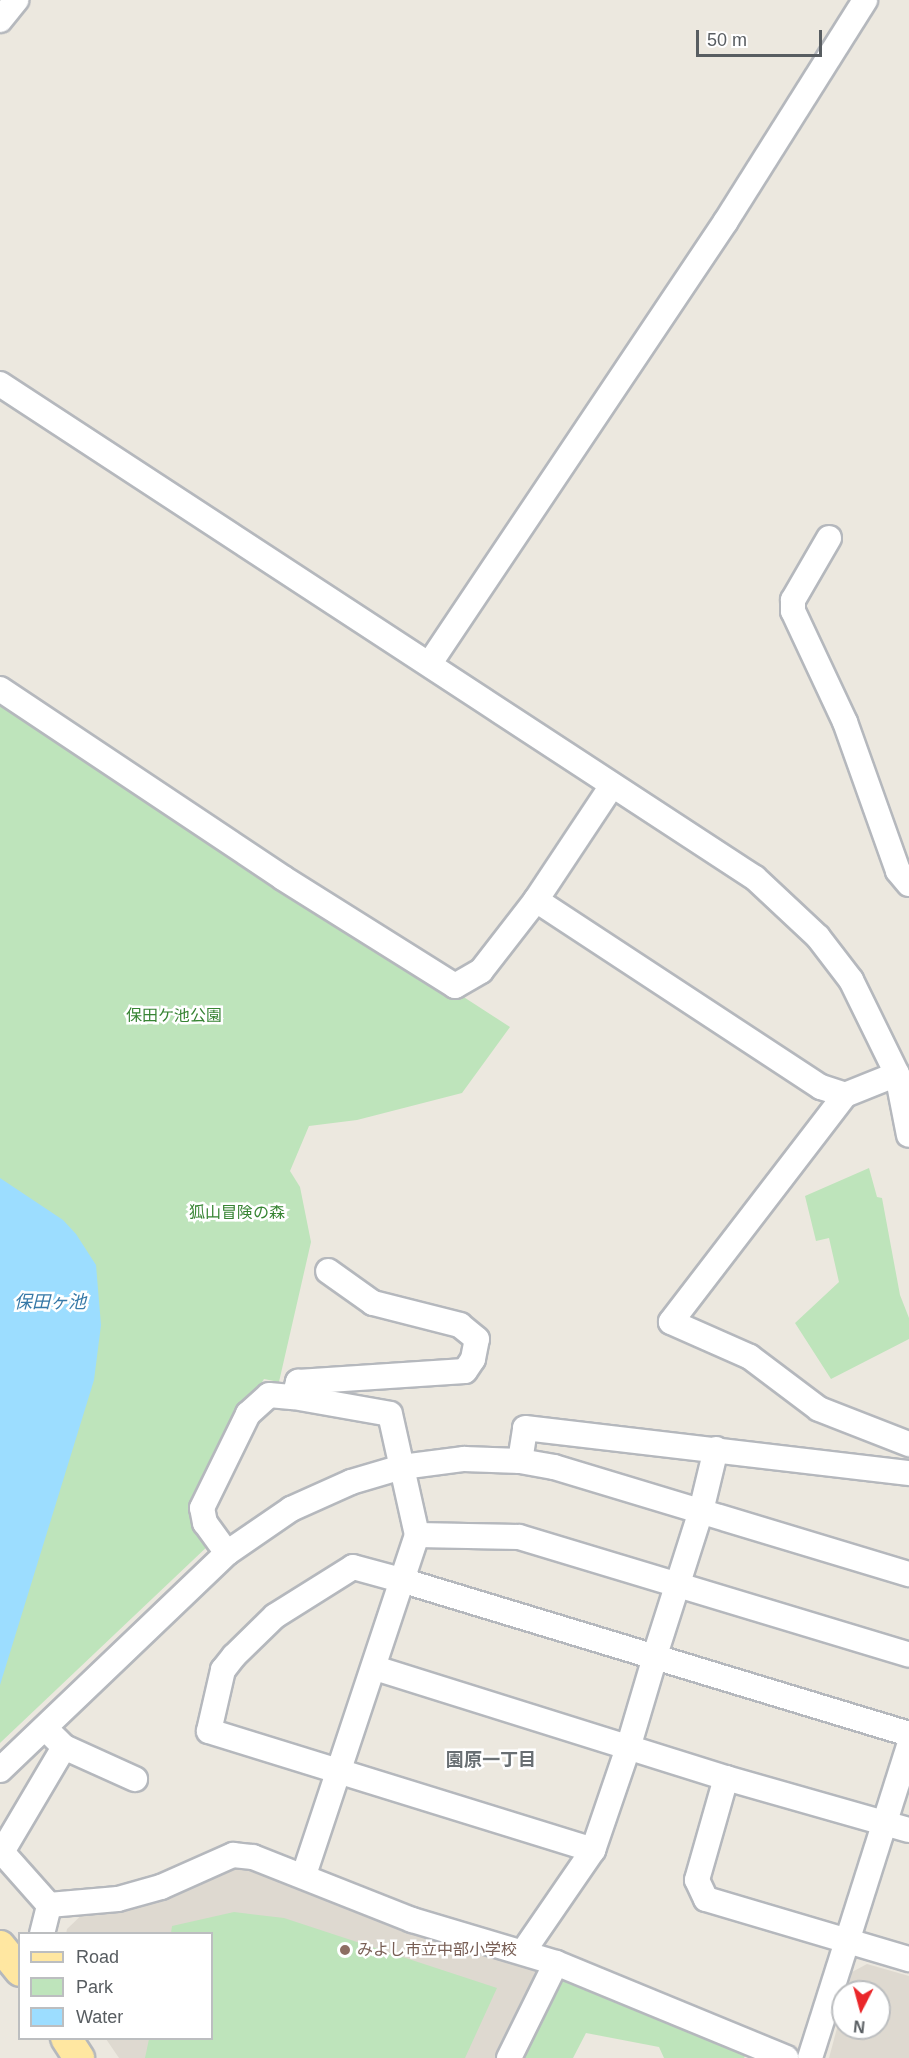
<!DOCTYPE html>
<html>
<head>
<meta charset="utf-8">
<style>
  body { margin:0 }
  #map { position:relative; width:909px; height:2058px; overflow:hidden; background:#ece8df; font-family:Arial,"Noto Sans JP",sans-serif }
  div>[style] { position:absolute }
  .education>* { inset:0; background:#ded9d0 }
  .green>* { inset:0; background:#bee4bb }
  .water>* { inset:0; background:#9cddff }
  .roads { filter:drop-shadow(2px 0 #b5b8bd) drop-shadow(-2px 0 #b5b8bd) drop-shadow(0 2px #b5b8bd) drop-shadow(0 -2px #b5b8bd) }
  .minor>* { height:24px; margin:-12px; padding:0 12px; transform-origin:12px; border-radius:12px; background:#fff }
  .major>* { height:30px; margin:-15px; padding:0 15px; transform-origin:15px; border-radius:15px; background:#ffe7a1 }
  .dots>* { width:16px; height:16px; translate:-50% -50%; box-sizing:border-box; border:3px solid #fff; border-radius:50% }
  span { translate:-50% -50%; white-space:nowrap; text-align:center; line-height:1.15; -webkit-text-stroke:5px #fff; paint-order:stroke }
  .park-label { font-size:16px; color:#378433 }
  .education-label { font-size:16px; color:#785e54 }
  .left { translate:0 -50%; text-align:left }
  .water-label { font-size:18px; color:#3779a7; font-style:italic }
  .neighbourhood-label { font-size:18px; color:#696f73; font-weight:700 }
  .legend { position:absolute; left:18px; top:1932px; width:195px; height:108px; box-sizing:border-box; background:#fff; border:2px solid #bcbec0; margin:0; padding:8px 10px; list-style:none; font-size:18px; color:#585d61 }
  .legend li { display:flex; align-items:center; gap:12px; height:30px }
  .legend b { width:30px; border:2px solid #bcbec0 }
  .north { position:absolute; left:831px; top:1980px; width:60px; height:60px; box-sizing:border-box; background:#fff; border:2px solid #bcbec0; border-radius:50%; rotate:186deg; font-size:16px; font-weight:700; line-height:24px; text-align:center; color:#585d61 }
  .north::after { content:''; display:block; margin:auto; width:21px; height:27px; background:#ea272a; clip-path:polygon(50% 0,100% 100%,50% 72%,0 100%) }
  .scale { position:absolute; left:696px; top:30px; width:126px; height:27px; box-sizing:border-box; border:3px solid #585d61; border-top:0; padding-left:8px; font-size:18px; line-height:21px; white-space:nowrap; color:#585d61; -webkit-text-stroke:4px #fff; paint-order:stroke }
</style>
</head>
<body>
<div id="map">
  <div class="education">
    <div style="clip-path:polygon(228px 1865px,262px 1868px,537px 1966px,540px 1980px,500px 2058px,119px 2058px,106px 2039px,212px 2038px,212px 1934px,66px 1934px,67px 1929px,89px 1908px)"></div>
    <div style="clip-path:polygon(867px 1964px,909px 1976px,909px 2058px,829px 2058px,843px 2006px,843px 2028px,879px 2028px,879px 1992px,847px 1992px,852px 1972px)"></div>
  </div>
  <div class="green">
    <div style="clip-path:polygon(0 697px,510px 1027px,462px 1093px,357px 1120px,309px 1126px,290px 1171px,300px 1187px,311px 1242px,279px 1382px,264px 1379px,241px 1415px,215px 1469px,211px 1543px,0 1743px)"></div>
    <div style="clip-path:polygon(869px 1168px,877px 1197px,882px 1198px,900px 1295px,909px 1318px,909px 1339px,831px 1379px,795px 1323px,839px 1282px,829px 1238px,816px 1241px,805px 1196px)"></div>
    <div style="clip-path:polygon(234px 1912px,284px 1918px,497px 1988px,465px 2058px,145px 2058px,149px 2039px,212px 2038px,212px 1934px,171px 1933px,172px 1926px)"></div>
    <div style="clip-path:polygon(560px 1977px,621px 2003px,749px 2049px,744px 2058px,664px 2058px,659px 2047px,586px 2033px,573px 2058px,519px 2058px)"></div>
  </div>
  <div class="water">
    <div style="clip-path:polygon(0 1178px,63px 1220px,76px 1234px,96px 1265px,101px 1325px,94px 1380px,0 1685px)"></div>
  </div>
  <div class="roads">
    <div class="minor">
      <div style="left:0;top:20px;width:26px;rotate:-51deg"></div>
      <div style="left:0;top:384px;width:902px;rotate:33.2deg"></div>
      <div style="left:755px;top:878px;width:86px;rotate:43.1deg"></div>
      <div style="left:818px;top:937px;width:54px;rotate:52.5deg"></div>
      <div style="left:851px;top:980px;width:105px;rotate:63.9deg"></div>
      <div style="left:897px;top:1074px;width:62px;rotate:78.9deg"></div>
      <div style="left:829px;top:538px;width:72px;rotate:120.1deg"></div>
      <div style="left:793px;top:600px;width:11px;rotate:90deg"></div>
      <div style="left:793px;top:611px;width:123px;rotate:64.9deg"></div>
      <div style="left:845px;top:722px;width:158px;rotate:70.4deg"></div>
      <div style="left:898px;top:871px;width:17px;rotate:50deg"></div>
      <div style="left:430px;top:663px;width:532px;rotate:-56.19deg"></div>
      <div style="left:726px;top:221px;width:261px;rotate:-57.8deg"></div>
      <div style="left:0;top:689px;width:340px;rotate:33.7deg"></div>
      <div style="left:283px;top:878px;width:203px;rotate:32.1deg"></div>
      <div style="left:455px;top:986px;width:30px;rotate:-30deg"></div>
      <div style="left:481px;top:971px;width:90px;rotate:-52.2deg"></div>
      <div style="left:536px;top:900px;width:136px;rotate:-56.4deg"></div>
      <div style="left:536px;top:900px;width:341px;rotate:33.3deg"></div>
      <div style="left:821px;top:1087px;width:25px;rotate:18deg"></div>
      <div style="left:845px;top:1095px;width:286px;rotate:127.5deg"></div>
      <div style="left:671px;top:1322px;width:86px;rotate:23.9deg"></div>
      <div style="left:750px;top:1357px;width:86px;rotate:37deg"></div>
      <div style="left:819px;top:1409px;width:97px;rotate:21.3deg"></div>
      <div style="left:845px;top:1095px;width:56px;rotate:-22deg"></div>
      <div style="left:294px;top:1397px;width:97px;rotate:10deg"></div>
      <div style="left:390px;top:1414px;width:124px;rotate:77.4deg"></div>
      <div style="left:417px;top:1535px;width:357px;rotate:108.4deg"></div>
      <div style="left:716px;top:1449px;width:64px;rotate:103.6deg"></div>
      <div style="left:701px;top:1511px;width:145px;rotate:107.7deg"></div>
      <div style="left:657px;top:1649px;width:8px;rotate:104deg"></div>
      <div style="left:655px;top:1657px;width:92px;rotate:106.5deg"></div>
      <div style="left:629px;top:1745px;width:111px;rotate:108.9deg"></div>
      <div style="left:593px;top:1850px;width:402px;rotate:-162.8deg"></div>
      <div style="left:209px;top:1731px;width:63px;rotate:-77.1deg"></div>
      <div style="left:223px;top:1670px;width:18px;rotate:-52deg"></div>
      <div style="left:234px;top:1656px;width:57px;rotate:-44.3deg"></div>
      <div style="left:275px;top:1616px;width:92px;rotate:-32.1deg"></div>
      <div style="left:353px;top:1567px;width:50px;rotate:15.2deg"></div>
      <div style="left:401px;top:1580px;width:531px;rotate:16.86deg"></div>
      <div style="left:520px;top:1461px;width:33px;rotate:-81deg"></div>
      <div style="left:525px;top:1428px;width:387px;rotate:6.7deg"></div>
      <div style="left:417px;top:1535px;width:102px;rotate:1.1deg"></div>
      <div style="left:519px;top:1537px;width:407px;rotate:16.8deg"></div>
      <div style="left:227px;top:1553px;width:37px;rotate:-126deg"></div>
      <div style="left:205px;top:1523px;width:15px;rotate:-101deg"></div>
      <div style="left:202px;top:1508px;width:105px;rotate:-63.9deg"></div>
      <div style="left:248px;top:1414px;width:28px;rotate:-42deg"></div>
      <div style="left:269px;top:1395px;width:25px;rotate:5deg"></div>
      <div style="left:294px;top:1397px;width:16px;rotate:-75deg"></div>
      <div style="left:298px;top:1382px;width:167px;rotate:-3.8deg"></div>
      <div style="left:465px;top:1371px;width:14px;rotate:-56deg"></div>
      <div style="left:473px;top:1359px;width:20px;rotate:-79deg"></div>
      <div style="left:477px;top:1339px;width:22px;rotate:-141deg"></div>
      <div style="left:460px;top:1325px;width:90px;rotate:-165.8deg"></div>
      <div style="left:373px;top:1303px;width:55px;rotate:-144.6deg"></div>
      <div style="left:375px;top:1668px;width:368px;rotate:17.4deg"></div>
      <div style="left:726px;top:1778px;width:190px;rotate:15.9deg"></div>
      <div style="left:53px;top:1736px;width:16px;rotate:45deg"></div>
      <div style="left:64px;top:1747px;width:78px;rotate:24.3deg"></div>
      <div style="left:0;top:1770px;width:314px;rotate:-43.7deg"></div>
      <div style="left:227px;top:1553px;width:78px;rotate:-34.5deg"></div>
      <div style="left:291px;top:1509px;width:66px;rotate:-24.2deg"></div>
      <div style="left:351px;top:1482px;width:53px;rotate:-16.4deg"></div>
      <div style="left:402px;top:1467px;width:63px;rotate:-7.4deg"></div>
      <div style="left:464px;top:1459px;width:56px;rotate:2deg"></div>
      <div style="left:520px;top:1461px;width:35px;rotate:10deg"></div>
      <div style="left:554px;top:1467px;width:371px;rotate:16.8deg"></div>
      <div style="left:726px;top:1778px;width:106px;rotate:105.9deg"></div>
      <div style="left:697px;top:1880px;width:21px;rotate:65deg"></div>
      <div style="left:706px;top:1899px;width:212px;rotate:16.5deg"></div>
      <div style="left:49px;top:1905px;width:71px;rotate:-131.6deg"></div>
      <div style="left:2px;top:1852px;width:122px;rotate:-59.4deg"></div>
      <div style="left:42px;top:1934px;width:30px;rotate:-76deg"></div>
      <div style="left:49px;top:1905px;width:69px;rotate:-5deg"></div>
      <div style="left:118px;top:1899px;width:45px;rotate:-15.6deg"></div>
      <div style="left:161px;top:1887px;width:79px;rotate:-24deg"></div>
      <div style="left:233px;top:1855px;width:20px;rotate:6deg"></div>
      <div style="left:253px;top:1857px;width:171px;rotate:21.6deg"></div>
      <div style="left:412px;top:1920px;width:150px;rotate:16.6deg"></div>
      <div style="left:556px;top:1963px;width:249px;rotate:22.4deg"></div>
      <div style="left:523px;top:1952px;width:124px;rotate:-55.5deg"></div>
      <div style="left:509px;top:2058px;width:106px;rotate:-63.7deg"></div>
      <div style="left:810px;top:2058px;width:328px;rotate:-72.4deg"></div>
    </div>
    <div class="major">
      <div style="left:0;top:1946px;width:32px;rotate:51deg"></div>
      <div style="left:66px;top:2038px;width:24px;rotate:57deg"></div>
    </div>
  </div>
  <div class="dots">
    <div style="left:345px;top:1950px;background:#8d6e63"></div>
  </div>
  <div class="park-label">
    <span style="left:174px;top:1016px">保田ケ池公園</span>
    <span style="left:237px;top:1213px">狐山冒険の森</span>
  </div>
  <div class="education-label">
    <span class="left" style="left:357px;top:1950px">みよし市立中部小学校</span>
  </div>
  <div class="water-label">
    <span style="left:50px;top:1302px">保田ヶ池</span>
  </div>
  <div class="neighbourhood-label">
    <span style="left:491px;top:1760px">園原一丁目</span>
  </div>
  <ul class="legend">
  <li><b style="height:8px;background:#ffe7a1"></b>Road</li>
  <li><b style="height:16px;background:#bee4bb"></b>Park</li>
  <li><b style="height:16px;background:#9cddff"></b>Water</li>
  </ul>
  <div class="north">N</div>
  <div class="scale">50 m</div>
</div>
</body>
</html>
